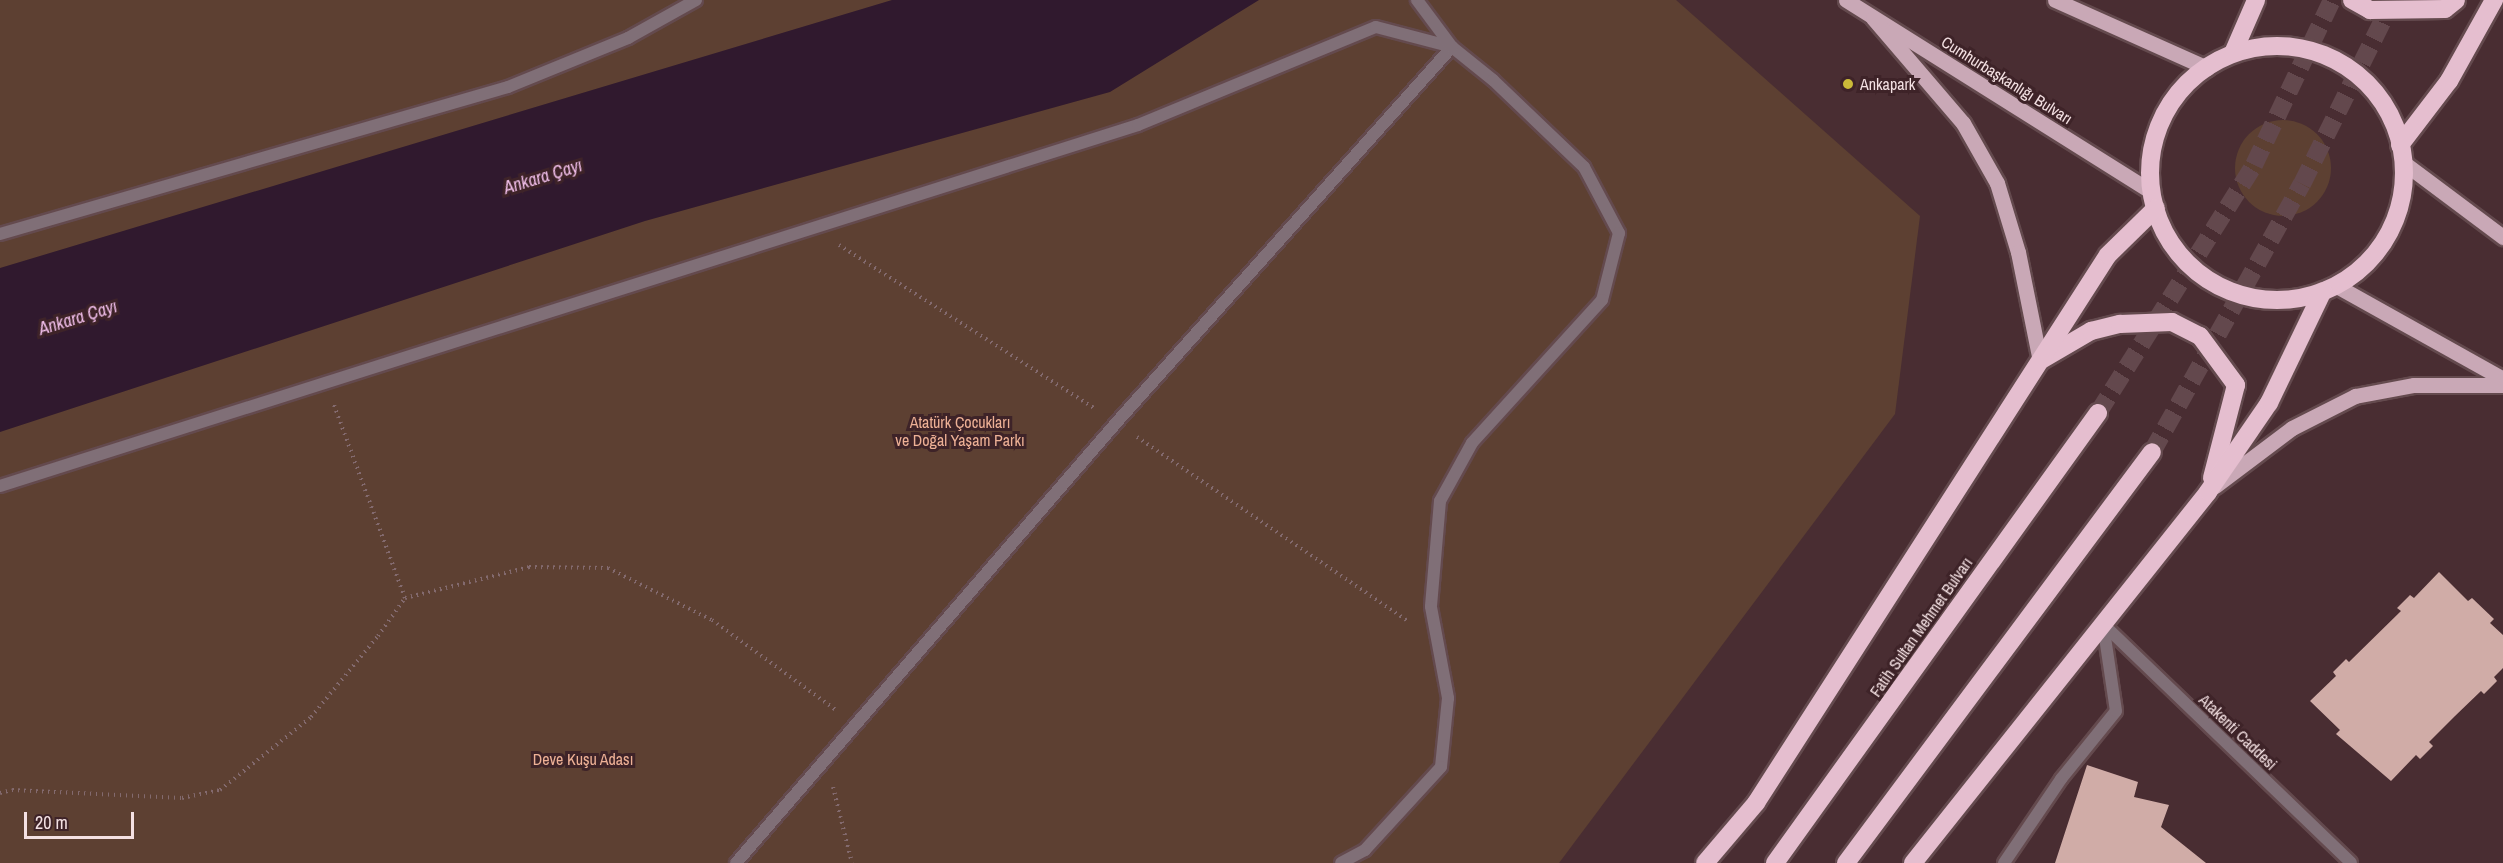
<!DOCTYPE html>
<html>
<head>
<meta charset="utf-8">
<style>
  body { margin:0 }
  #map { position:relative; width:2503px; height:863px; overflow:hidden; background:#492d32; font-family:"Archivo Narrow",sans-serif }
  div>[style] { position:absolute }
  .green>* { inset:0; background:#5d4032 }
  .round { border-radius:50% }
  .water>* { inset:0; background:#30192e }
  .building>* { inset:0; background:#d0aca7 }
  .highway-tunnel>* { height:18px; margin-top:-9px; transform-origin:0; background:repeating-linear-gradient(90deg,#63484d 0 18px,transparent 0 27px) }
  .path>* { height:4px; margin-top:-2px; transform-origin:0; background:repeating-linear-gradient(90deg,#836a6e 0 1.5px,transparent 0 6px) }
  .roads { filter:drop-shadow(2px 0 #644a4e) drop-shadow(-2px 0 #644a4e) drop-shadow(0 2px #644a4e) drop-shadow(0 -2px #644a4e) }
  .lane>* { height:12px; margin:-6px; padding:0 6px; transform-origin:6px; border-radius:6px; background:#806f77 }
  .street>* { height:12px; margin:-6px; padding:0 6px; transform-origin:6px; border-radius:6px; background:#806f77 }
  .primary>* { height:15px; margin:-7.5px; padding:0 7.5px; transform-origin:7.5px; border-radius:7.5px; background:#c9a8b6 }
  .highway>* { height:18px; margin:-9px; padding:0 9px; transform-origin:9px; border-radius:9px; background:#e5becf }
  .highway>.ring { margin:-9px; padding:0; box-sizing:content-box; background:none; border:18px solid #e5becf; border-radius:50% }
  .dots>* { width:16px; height:16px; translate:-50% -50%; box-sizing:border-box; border:3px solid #3e2328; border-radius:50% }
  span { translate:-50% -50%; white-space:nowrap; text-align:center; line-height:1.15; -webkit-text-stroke:6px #3e2328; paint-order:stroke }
  .street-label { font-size:16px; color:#f4e1e3 }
  .poi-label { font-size:16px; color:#f4e1e3 }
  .left { translate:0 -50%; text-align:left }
  .park-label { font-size:16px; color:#eeb196 }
  .water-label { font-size:18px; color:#f2bfeb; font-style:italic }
  .scale { position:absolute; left:24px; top:812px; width:110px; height:27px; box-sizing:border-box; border:3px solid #f4e1e3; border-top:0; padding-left:8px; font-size:18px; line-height:21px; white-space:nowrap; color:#f4e1e3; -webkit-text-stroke:4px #3e2328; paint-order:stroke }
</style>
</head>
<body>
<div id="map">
  <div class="green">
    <div style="clip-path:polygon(0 0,1676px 0,1920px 216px,1895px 414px,1559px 863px,0 863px)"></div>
    <div class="round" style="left:2235px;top:120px;width:96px;height:96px"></div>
  </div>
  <div class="water">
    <div style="clip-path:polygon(892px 0,1259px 0,1110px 92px,645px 221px,0 432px,0 268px)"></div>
  </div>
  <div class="building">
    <div style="clip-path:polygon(2439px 572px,2468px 601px,2472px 598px,2494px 619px,2490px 623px,2503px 635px,2503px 668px,2494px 677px,2497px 681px,2484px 694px,2481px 691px,2455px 716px,2429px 742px,2433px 746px,2420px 759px,2416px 755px,2391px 781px,2336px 734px,2340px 730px,2310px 701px,2336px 676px,2333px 672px,2346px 659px,2349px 662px,2401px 611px,2397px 608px,2410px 595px,2414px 598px)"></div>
    <div style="clip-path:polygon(2087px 765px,2138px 782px,2134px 797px,2169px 805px,2161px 827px,2206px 863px,2055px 863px)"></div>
  </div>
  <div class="highway-tunnel">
    <div style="left:2098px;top:413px;width:293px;rotate:-57.8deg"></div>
    <div style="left:2254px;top:165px;width:183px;rotate:-64.7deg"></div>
    <div style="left:2152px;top:452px;width:307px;rotate:-60.8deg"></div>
    <div style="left:2302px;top:184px;width:205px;rotate:-63.7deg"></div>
  </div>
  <div class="path">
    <div style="left:839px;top:245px;width:304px;rotate:32.6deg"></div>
    <div style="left:1137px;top:437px;width:328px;rotate:34.2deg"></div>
    <div style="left:405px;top:598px;width:128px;rotate:-14deg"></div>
    <div style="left:529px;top:567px;width:79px;rotate:0.7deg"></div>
    <div style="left:608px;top:568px;width:116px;rotate:26.6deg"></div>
    <div style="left:712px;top:620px;width:153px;rotate:36deg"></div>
    <div style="left:833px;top:787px;width:78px;rotate:76deg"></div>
    <div style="left:0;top:793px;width:12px;rotate:-14deg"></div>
    <div style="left:12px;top:790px;width:170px;rotate:2.7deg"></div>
    <div style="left:182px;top:798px;width:39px;rotate:-12deg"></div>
    <div style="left:220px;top:790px;width:117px;rotate:-38.7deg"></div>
    <div style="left:311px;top:717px;width:105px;rotate:-50.4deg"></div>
    <div style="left:378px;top:636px;width:47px;rotate:-54.6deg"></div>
    <div style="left:405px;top:598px;width:206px;rotate:-110.2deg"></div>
  </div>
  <div class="roads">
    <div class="lane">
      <div style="left:0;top:486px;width:1194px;rotate:-17.6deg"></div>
      <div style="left:1138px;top:125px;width:257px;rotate:-22.4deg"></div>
      <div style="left:1376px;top:27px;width:79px;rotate:14.7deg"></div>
      <div style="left:1452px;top:47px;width:53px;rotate:38.8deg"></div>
      <div style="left:1493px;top:80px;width:126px;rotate:43.7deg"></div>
      <div style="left:1584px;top:167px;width:75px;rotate:62.1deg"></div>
      <div style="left:1619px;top:233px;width:69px;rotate:104.2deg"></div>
      <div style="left:1602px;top:300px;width:193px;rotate:132.3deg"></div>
      <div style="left:1472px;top:443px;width:66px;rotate:118.9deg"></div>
      <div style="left:1440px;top:501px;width:106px;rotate:94.9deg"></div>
      <div style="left:1431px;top:607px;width:93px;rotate:79.4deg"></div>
      <div style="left:1448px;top:698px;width:69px;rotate:95.8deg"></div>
      <div style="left:1441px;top:767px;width:113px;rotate:132.5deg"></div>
      <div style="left:1365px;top:850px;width:27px;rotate:152deg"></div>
      <div style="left:2004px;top:863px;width:102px;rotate:-55.8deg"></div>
      <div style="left:2061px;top:779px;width:87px;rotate:-51deg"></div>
      <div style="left:2116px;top:711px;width:88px;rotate:-98.5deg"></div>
    </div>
    <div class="street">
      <div style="left:0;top:234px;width:529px;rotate:-16.14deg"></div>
      <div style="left:508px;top:87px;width:130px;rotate:-22.2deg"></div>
      <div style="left:628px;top:38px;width:78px;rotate:-29.2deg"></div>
      <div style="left:2103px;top:624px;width:344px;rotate:43.9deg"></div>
      <div style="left:736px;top:863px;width:581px;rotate:-49.18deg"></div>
      <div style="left:1116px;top:423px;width:504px;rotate:-48.22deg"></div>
      <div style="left:1452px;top:47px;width:59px;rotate:-126.7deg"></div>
    </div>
    <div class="primary">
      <div style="left:1846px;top:0;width:359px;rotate:32.1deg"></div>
      <div style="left:2055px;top:0;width:167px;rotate:24.1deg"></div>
      <div style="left:1873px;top:18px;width:138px;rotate:49.4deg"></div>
      <div style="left:1963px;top:123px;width:69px;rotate:60.5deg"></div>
      <div style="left:1997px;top:183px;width:72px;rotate:73.1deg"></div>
      <div style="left:2018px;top:252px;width:111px;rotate:78.6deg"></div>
      <div style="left:2404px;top:163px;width:124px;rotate:36.8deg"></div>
      <div style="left:2335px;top:285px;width:193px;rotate:29.2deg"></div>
      <div style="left:2215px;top:486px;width:96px;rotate:-37deg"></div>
      <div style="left:2292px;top:428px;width:71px;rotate:-26.9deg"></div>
      <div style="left:2355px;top:396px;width:60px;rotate:-10.6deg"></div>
      <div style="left:2414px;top:385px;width:89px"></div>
    </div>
    <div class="highway">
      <div style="left:2352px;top:0;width:21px;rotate:29deg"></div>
      <div style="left:2370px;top:10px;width:75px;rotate:-0.8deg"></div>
      <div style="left:2445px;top:9px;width:14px;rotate:-39deg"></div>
      <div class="ring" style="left:2150px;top:46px;width:236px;height:236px"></div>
      <div style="left:2233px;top:53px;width:58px;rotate:-66.5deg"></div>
      <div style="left:2400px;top:145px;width:81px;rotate:-52.6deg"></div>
      <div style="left:2449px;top:81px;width:93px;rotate:-60.9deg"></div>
      <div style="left:2043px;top:359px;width:56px;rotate:-30.3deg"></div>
      <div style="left:2091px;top:331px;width:30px;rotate:-14deg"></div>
      <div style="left:2120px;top:324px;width:52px;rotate:-2.2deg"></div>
      <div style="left:2172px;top:322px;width:31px;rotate:27deg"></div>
      <div style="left:2200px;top:336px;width:61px;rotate:53.7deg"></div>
      <div style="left:2236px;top:385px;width:96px;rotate:104.5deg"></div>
      <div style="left:1705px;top:863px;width:79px;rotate:-49.6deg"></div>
      <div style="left:1756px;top:803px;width:651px;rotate:-57.29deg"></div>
      <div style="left:2108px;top:255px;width:67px;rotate:-44.4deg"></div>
      <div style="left:1775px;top:863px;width:554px;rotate:-54.33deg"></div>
      <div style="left:1846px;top:863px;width:512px;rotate:-53.33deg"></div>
      <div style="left:1913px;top:863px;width:474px;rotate:-51.5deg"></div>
      <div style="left:2208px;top:492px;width:108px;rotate:-55.6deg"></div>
      <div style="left:2269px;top:403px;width:124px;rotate:-64.3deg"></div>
    </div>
  </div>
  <div class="dots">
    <div style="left:1848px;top:84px;background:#cbba39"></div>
  </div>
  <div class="street-label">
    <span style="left:2007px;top:80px;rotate:32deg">Cumhurbaşkanlığı Bulvarı</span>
    <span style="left:1921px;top:627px;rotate:-55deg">Fatih Sultan Mehmet Bulvarı</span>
    <span style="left:2238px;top:732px;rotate:44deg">Atakenti Caddesi</span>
  </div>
  <div class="poi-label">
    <span class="left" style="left:1860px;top:84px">Ankapark</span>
  </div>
  <div class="park-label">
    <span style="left:960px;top:431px">Atatürk Çocukları<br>ve Doğal Yaşam Parkı</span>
    <span style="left:583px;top:759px">Deve Kuşu Adası</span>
  </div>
  <div class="water-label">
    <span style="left:543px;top:177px;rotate:-17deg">Ankara Çayı</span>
    <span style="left:78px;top:318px;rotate:-17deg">Ankara Çayı</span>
  </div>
  <div class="scale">20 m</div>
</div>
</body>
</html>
